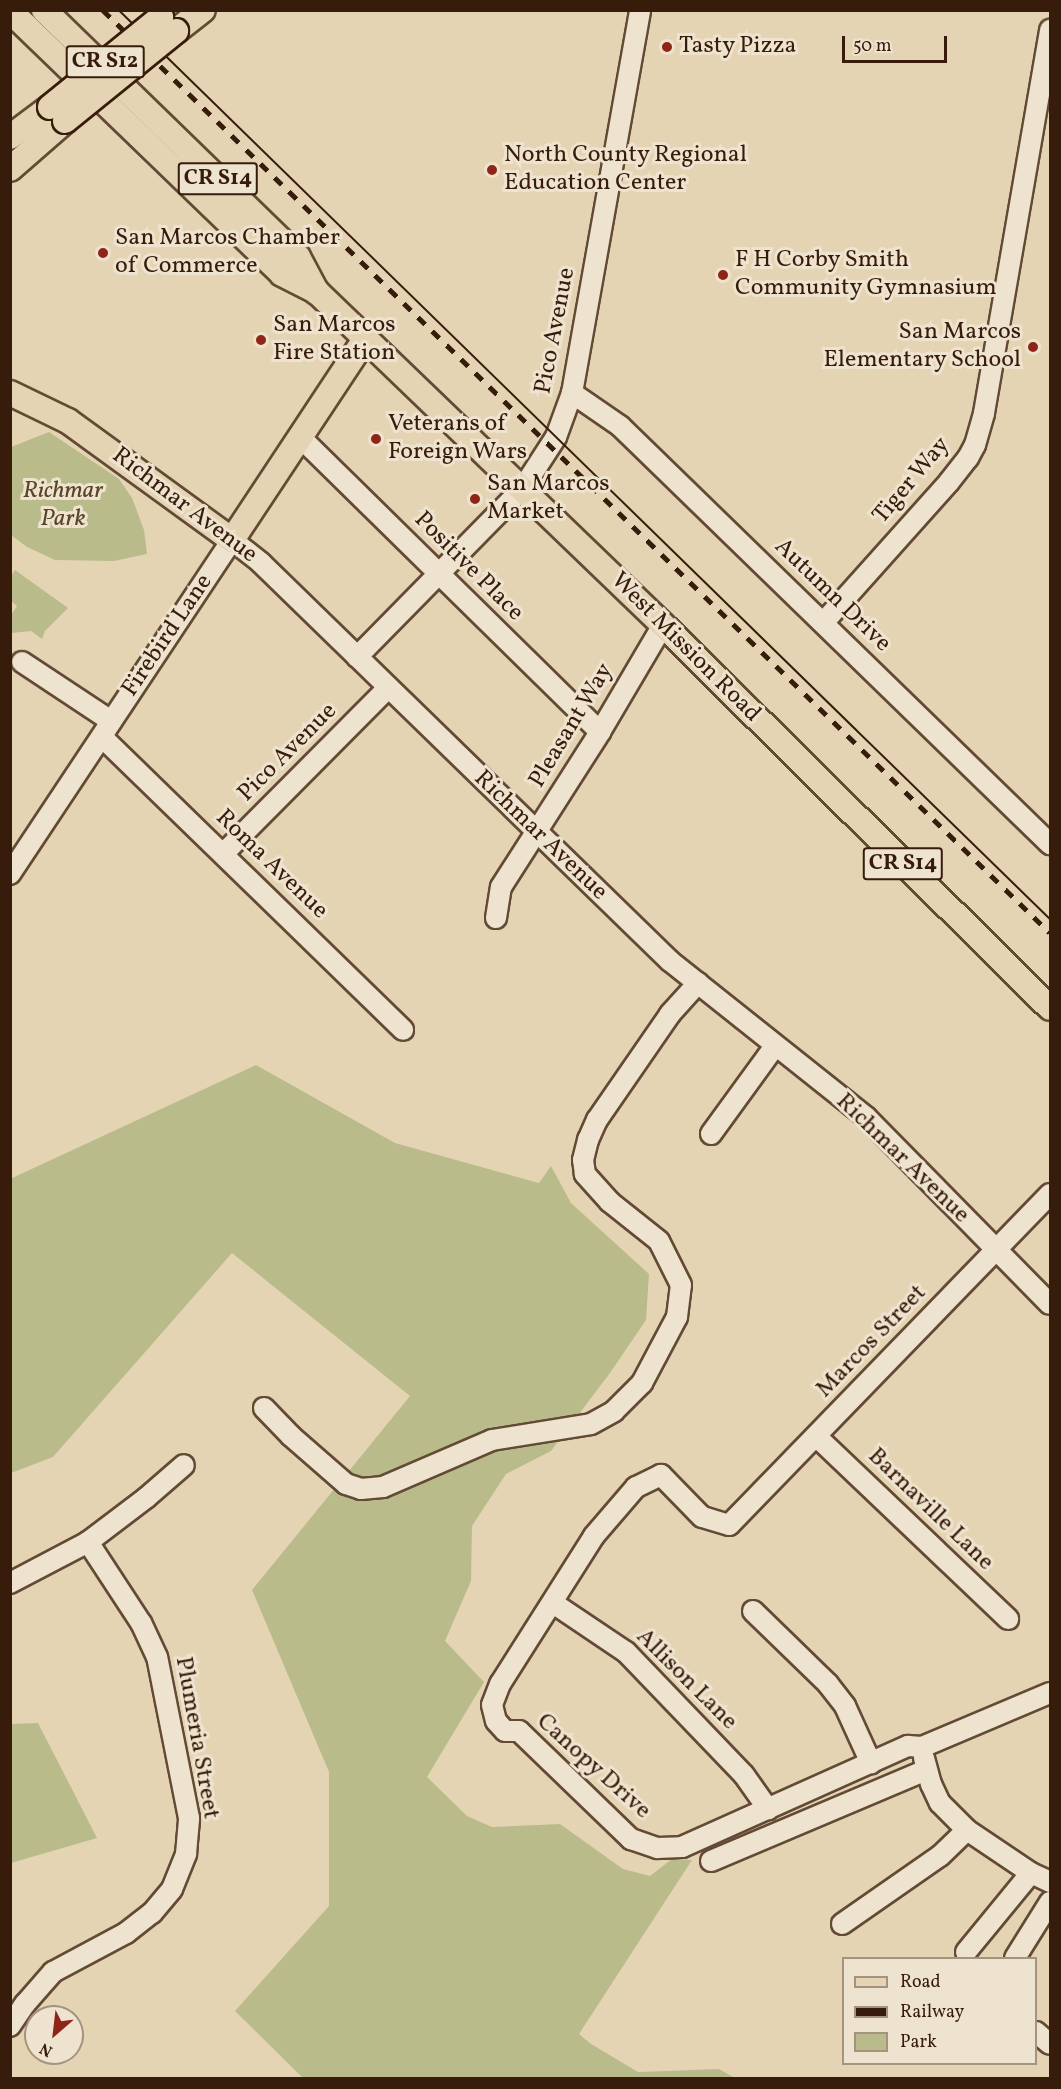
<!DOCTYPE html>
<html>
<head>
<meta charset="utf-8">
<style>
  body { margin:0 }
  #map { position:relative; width:1061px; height:2089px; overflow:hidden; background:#e5d4b4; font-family:Vollkorn,serif }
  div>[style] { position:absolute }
  .green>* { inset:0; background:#b9bc8a }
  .roads { filter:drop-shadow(2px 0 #634a35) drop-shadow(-2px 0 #634a35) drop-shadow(0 2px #634a35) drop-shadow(0 -2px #634a35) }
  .minor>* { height:20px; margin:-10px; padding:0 10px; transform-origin:10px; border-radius:10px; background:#eee3ce }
  .major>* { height:24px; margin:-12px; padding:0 12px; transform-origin:12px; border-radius:12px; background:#e5d4b4 }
  .tram>* { height:1.5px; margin:-0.75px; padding:0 0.75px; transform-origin:0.75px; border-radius:0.75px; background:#381c0b }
  .rail>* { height:4.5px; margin-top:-2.25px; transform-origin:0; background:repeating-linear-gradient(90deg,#381c0b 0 10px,transparent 0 20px) }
  .bridges { filter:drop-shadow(2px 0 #381c0b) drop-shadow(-2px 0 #381c0b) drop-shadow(0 2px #381c0b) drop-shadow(0 -2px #381c0b) }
  .major-bridge>* { height:24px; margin:-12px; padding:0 12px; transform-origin:12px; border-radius:12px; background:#e5d4b4 }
  .dots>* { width:16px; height:16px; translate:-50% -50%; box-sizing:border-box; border:3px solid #eee3ce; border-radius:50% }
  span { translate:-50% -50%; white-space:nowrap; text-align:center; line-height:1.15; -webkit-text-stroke:6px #eee3ce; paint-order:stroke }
  .shield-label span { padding:2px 4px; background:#eee3ce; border:2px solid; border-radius:4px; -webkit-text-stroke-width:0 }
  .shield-label { font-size:22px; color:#381c0b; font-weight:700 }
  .poi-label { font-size:24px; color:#381c0b }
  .left { translate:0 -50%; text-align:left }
  .right { translate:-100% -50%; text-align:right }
  .street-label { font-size:24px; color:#381c0b }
  .park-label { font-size:24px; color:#58442b; font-style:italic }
  .frame { position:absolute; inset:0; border:12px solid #381c0b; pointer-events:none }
  .legend { position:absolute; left:842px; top:1957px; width:195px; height:108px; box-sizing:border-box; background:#eee3ce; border:2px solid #a59380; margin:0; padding:8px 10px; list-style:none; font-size:18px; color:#381c0b }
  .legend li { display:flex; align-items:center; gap:12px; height:30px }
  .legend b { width:30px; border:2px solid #a59380 }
  .north { position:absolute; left:24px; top:2005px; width:60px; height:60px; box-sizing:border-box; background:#eee3ce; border:2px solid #a59380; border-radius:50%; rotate:208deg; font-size:16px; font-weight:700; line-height:24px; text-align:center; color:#381c0b }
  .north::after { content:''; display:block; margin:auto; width:21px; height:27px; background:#8f2418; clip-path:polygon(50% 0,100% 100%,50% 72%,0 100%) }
  .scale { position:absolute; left:842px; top:36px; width:105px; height:27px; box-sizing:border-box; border:3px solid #381c0b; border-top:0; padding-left:8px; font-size:18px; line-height:21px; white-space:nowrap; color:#381c0b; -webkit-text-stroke:4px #eee3ce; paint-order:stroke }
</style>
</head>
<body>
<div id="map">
  <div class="green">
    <div style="clip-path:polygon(49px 432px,119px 479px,132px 498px,144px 530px,147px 554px,114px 561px,55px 560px,27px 547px,11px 535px,11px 447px)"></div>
    <div style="clip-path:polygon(15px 570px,68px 608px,45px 631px,42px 639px,31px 631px,11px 633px,11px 615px,17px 606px,11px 601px,11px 576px)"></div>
    <div style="clip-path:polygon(256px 1065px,395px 1143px,539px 1183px,551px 1166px,571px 1203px,649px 1274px,646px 1320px,610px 1373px,551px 1451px,506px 1474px,472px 1526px,471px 1581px,445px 1641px,484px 1682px,427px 1777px,467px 1816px,492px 1827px,560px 1824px,623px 1869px,650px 1876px,672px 1859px,692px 1860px,579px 2034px,591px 2044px,638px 2072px,719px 2069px,735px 2078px,303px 2078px,235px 2011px,329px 1906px,329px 1772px,252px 1590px,410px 1396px,232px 1253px,53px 1457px,11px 1473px,10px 1179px)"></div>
    <div style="clip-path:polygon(38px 1723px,97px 1838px,11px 1863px,11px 1724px)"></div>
  </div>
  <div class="roads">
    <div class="minor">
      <div style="left:572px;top:393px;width:58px;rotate:34.5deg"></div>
      <div style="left:620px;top:426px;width:600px;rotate:44.19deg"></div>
      <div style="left:300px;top:437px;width:421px;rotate:44.5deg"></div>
      <div style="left:823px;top:623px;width:189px;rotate:-48.2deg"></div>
      <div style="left:949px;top:482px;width:31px;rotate:-52deg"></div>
      <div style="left:968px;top:458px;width:15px;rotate:-62deg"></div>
      <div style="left:975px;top:445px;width:33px;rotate:-74deg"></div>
      <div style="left:984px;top:413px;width:389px;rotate:-80.2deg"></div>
      <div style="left:357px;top:657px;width:237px;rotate:-45.5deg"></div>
      <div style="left:523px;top:488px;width:61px;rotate:-57.1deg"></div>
      <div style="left:556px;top:437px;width:47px;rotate:-70deg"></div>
      <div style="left:572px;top:393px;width:389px;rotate:-79.9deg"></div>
      <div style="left:22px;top:662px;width:107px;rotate:33.5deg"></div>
      <div style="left:102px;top:737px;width:420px;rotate:44.2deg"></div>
      <div style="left:223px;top:854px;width:234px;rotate:-45.2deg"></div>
      <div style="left:10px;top:874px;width:401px;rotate:-56.4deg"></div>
      <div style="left:232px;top:540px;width:37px;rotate:38deg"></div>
      <div style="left:261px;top:563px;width:571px;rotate:44.22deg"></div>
      <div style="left:670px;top:961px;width:251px;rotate:38.5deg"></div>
      <div style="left:866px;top:1117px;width:262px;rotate:45.5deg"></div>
      <div style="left:496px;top:918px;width:31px;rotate:-81deg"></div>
      <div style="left:501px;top:887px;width:184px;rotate:-57.4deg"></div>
      <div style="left:600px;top:732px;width:124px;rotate:-59.5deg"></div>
      <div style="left:711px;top:1134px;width:109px;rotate:-54deg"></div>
      <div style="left:1050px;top:1194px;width:461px;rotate:134.1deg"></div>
      <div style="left:729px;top:1525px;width:28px;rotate:-163deg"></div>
      <div style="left:702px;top:1517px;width:59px;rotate:-134.3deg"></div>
      <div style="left:661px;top:1475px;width:28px;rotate:154deg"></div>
      <div style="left:636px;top:1487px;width:65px;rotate:130.6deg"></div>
      <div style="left:594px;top:1536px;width:175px;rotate:122.4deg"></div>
      <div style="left:500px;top:1684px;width:22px;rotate:111deg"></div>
      <div style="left:492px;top:1705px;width:16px;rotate:76deg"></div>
      <div style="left:496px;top:1721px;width:13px;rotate:48deg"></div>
      <div style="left:505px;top:1731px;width:14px"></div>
      <div style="left:519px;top:1731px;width:156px;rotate:44deg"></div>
      <div style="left:631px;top:1839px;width:28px;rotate:19deg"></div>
      <div style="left:657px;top:1848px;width:25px;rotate:-2deg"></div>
      <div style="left:682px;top:1847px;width:248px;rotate:-24.1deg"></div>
      <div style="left:908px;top:1746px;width:14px;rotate:4deg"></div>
      <div style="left:922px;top:1747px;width:139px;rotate:-22.9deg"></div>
      <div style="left:264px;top:1408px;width:39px;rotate:46deg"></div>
      <div style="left:291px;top:1436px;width:73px;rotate:41.1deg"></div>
      <div style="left:346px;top:1484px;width:16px;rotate:18deg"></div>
      <div style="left:361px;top:1489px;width:22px;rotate:-5deg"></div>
      <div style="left:383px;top:1487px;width:119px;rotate:-23.3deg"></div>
      <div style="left:492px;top:1440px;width:100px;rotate:-9.2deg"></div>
      <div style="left:591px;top:1424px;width:26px;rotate:-29deg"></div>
      <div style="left:614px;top:1411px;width:40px;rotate:-45deg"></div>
      <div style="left:642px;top:1383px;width:75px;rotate:-62.1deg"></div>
      <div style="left:677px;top:1317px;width:32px;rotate:-83deg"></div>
      <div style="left:681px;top:1285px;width:49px;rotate:-116.6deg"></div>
      <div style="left:659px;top:1241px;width:63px;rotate:-141.5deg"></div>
      <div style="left:610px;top:1202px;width:38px;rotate:-132deg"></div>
      <div style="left:585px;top:1174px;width:14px;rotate:-98deg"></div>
      <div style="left:583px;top:1160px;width:21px;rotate:-76deg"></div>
      <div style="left:588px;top:1140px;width:22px;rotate:-66deg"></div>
      <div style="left:597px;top:1120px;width:129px;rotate:-55.4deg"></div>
      <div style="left:670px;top:1014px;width:42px;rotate:-47.9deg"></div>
      <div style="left:817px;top:1437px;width:264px;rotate:43.6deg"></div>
      <div style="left:10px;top:1583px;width:88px;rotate:-27.7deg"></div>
      <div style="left:88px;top:1542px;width:73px;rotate:-37.2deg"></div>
      <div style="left:146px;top:1498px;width:50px;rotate:-41deg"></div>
      <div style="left:553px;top:1603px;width:88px;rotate:33.9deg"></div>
      <div style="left:626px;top:1652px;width:170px;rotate:46.2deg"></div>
      <div style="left:744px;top:1775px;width:42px;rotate:54.8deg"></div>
      <div style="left:753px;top:1611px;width:105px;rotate:44.2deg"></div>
      <div style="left:828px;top:1684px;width:28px;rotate:52deg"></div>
      <div style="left:845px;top:1706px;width:63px;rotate:65.5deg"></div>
      <div style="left:924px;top:1758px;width:27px;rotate:75deg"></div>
      <div style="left:931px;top:1784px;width:21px;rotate:65deg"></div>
      <div style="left:940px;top:1803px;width:38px;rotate:45deg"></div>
      <div style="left:967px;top:1830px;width:77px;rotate:33.9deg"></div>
      <div style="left:1031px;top:1873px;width:21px;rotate:25deg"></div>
      <div style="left:711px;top:1861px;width:233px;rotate:-22.9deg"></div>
      <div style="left:842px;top:1924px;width:119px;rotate:-34.8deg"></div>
      <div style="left:940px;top:1856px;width:37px;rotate:-44deg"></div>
      <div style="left:966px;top:1952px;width:102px;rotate:-50.6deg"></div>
      <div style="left:1015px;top:1958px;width:66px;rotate:-58deg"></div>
      <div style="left:10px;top:2026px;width:27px;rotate:-56deg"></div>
      <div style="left:25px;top:2004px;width:43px;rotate:-48.8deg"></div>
      <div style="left:53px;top:1972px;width:83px;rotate:-28.1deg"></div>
      <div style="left:126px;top:1933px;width:33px;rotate:-38deg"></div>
      <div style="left:152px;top:1913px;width:31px;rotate:-50deg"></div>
      <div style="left:172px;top:1889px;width:38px;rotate:-68deg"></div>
      <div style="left:186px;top:1854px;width:36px;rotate:-85deg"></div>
      <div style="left:189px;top:1818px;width:164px;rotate:-101.2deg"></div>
      <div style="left:157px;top:1657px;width:38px;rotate:-115deg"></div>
      <div style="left:141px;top:1623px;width:97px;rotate:-123.2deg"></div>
      <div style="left:1036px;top:2032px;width:18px;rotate:41deg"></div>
    </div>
    <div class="major">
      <div style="left:44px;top:10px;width:354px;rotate:44.2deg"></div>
      <div style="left:298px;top:257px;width:40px;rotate:62deg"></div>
      <div style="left:317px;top:292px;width:480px;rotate:43.9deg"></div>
      <div style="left:663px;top:625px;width:544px;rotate:44.7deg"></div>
      <div style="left:10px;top:11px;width:378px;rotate:44deg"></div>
      <div style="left:282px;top:274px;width:39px;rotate:27deg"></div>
      <div style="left:176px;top:31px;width:34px;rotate:-38deg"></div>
      <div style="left:10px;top:137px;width:50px;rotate:-36.9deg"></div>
      <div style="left:10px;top:169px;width:73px;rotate:-41.1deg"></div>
      <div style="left:10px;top:393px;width:64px;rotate:25.8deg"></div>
      <div style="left:68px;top:421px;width:203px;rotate:36deg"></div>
      <div style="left:232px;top:540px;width:241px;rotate:-56.5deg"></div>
    </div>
  </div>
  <div class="tram">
    <div style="left:119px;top:10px;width:1301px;rotate:44.31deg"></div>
  </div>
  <div class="rail">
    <div style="left:103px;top:10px;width:1322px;rotate:44.26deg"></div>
  </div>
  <div class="bridges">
    <div class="major-bridge">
      <div style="left:50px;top:107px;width:143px;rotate:-39deg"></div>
      <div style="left:65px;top:121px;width:143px;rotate:-39deg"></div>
    </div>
  </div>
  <div class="dots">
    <div style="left:667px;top:47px;background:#8f2418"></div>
    <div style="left:492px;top:170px;background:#8f2418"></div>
    <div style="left:103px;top:253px;background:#8f2418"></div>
    <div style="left:723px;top:275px;background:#8f2418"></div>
    <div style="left:261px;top:340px;background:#8f2418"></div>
    <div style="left:1033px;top:347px;background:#8f2418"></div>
    <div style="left:376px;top:439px;background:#8f2418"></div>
    <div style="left:475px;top:499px;background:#8f2418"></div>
  </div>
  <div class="shield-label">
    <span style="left:105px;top:62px">CR S12</span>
    <span style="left:218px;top:179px">CR S14</span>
    <span style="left:903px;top:864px">CR S14</span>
  </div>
  <div class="poi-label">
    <span class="left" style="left:679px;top:47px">Tasty Pizza</span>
    <span class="left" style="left:504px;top:170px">North County Regional<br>Education Center</span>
    <span class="left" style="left:115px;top:253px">San Marcos Chamber<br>of Commerce</span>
    <span class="left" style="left:735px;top:275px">F H Corby Smith<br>Community Gymnasium</span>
    <span class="left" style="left:273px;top:340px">San Marcos<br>Fire Station</span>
    <span class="right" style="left:1021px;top:347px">San Marcos<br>Elementary School</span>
    <span class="left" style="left:388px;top:439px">Veterans of<br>Foreign Wars</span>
    <span class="left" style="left:487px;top:499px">San Marcos<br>Market</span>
  </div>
  <div class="street-label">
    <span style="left:556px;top:331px;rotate:-79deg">Pico Avenue</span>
    <span style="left:912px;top:481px;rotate:-50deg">Tiger Way</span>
    <span style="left:184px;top:506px;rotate:37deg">Richmar Avenue</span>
    <span style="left:468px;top:567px;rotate:45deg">Positive Place</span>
    <span style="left:832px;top:596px;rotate:44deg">Autumn Drive</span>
    <span style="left:168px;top:636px;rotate:-56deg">Firebird Lane</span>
    <span style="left:685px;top:648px;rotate:45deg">West Mission Road</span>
    <span style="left:572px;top:726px;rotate:-59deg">Pleasant Way</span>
    <span style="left:288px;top:753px;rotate:-45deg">Pico Avenue</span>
    <span style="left:540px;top:836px;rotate:44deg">Richmar Avenue</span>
    <span style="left:271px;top:865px;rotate:44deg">Roma Avenue</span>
    <span style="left:902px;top:1159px;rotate:44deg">Richmar Avenue</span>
    <span style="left:872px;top:1342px;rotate:-46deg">Marcos Street</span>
    <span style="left:930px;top:1510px;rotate:44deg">Barnaville Lane</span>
    <span style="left:686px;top:1680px;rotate:45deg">Allison Lane</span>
    <span style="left:196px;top:1738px;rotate:80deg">Plumeria Street</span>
    <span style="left:593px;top:1767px;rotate:42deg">Canopy Drive</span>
  </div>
  <div class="park-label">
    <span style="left:63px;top:506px">Richmar<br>Park</span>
  </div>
  <div class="frame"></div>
  <ul class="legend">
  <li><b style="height:8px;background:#e5d4b4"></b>Road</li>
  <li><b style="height:8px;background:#381c0b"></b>Railway</li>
  <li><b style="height:16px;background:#b9bc8a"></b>Park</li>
  </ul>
  <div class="north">N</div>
  <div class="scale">50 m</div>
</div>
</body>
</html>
